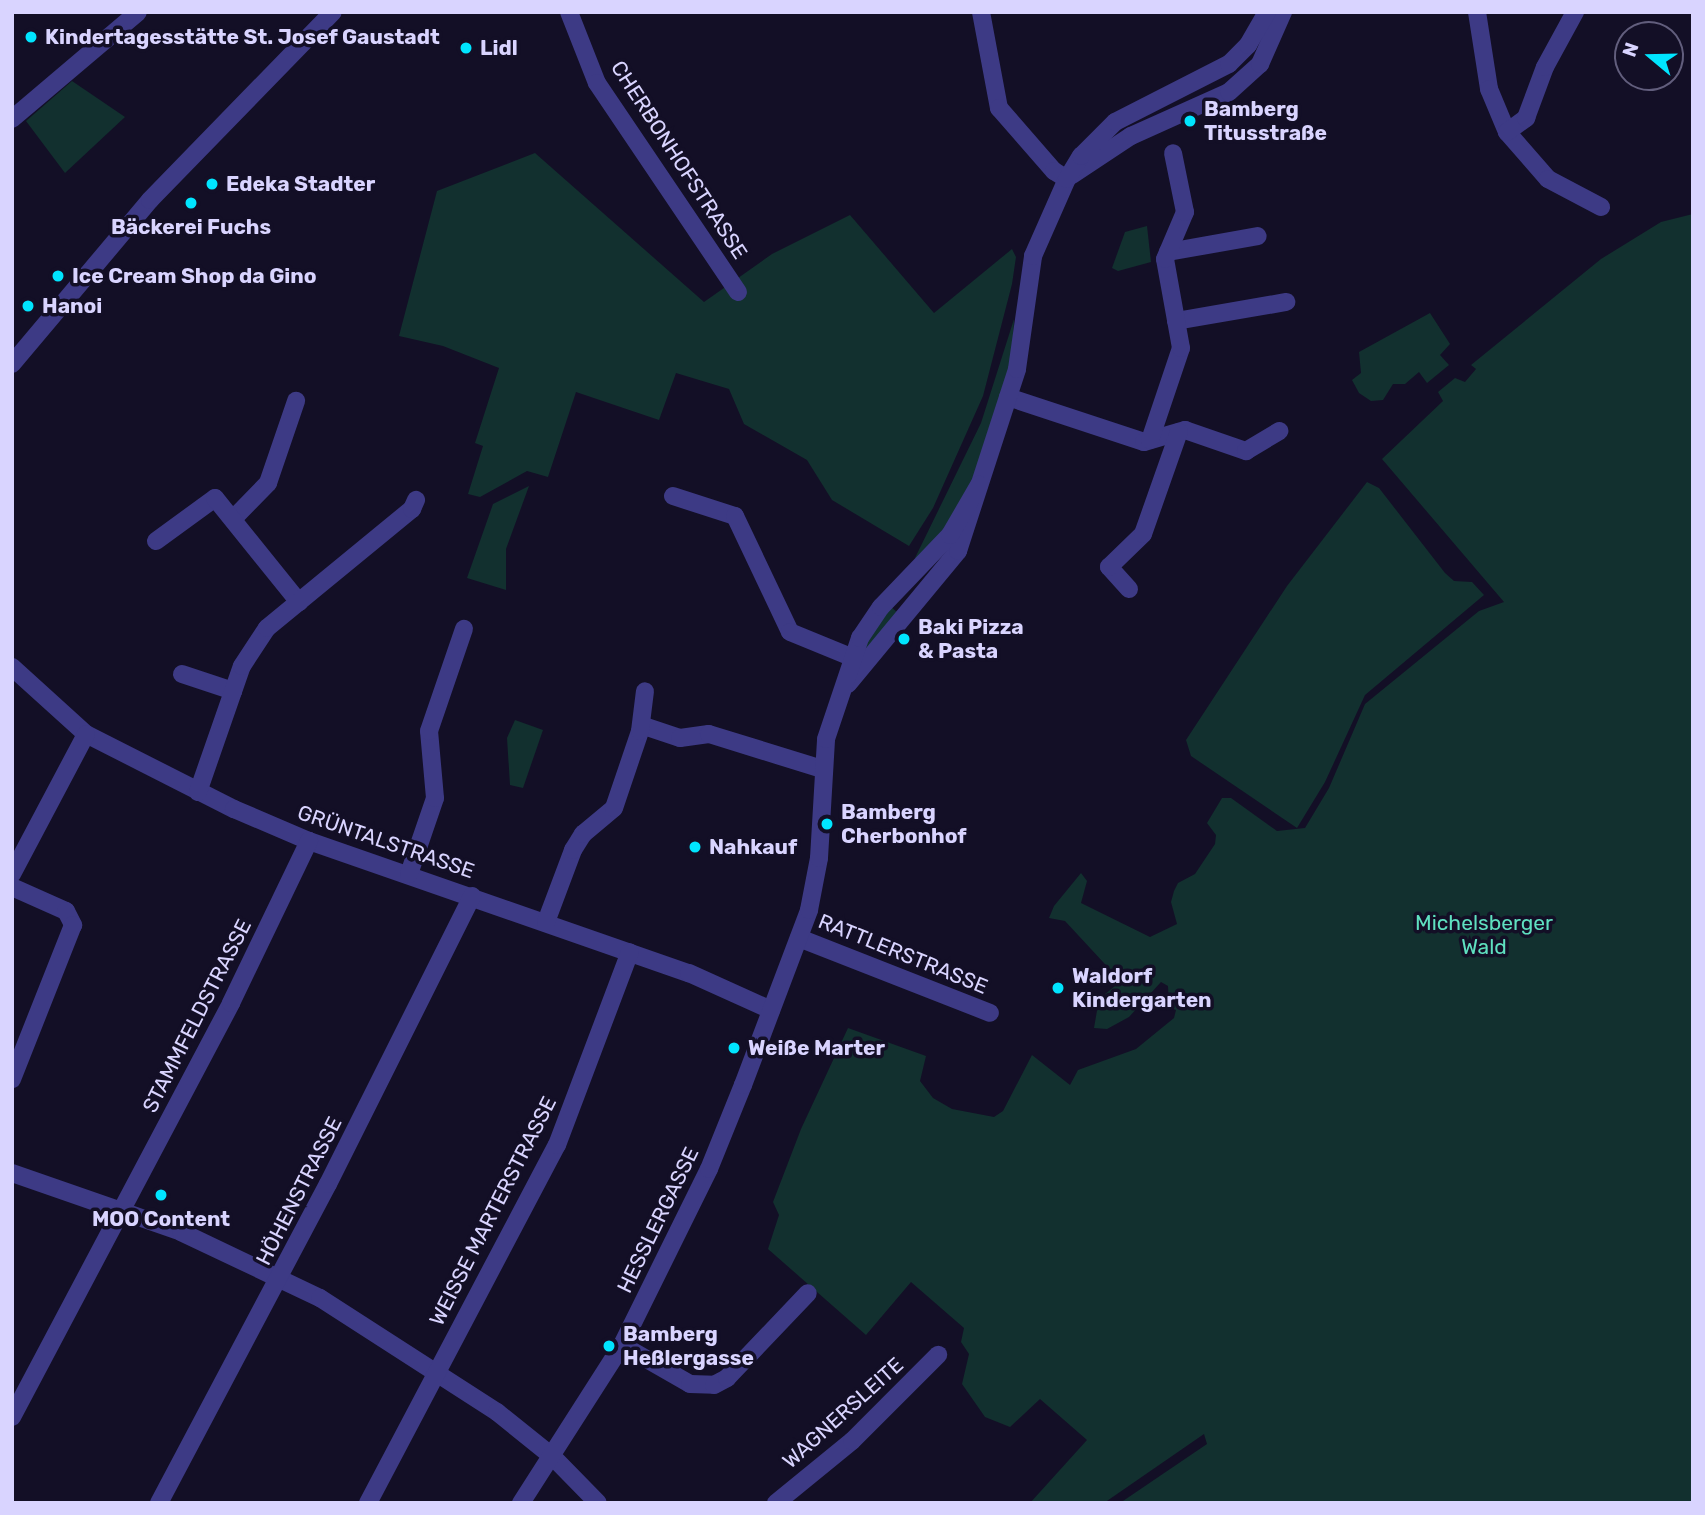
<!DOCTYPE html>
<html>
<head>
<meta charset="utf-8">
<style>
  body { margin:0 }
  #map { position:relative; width:1705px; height:1515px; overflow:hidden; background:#130f26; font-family:Rubik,sans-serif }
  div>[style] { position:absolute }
  .green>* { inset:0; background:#12302f }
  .minor>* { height:18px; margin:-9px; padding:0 9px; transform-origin:9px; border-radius:9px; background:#3d3a85 }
  .dots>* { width:19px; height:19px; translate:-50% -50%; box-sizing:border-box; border:4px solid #130f26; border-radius:50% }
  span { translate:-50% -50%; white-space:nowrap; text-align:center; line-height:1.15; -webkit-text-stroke:7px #130f26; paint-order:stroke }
  .poi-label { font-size:21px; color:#d9d4ff; font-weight:700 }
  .left { translate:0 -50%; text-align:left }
  .street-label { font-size:21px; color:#d9d4ff }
  .park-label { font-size:21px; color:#5fe0c0 }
  .frame { position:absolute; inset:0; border:14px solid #d9d4ff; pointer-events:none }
  .north { position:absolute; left:1614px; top:21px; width:70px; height:70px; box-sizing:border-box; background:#130f26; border:2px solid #625e7d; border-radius:50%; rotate:289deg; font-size:19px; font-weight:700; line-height:28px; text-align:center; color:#d9d4ff }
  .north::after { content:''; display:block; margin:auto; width:24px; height:32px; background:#00e5ff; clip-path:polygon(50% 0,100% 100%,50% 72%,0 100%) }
</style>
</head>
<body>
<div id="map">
  <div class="green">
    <div style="clip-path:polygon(72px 81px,125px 117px,65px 173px,26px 121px)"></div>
    <div style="clip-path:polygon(535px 153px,704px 302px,772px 254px,850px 215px,934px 313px,1012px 249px,1016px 257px,1012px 284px,983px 396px,933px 508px,909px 546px,832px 500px,807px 460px,744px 424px,729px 389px,676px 373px,659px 420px,576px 392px,548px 477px,527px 471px,480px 497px,468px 494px,483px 446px,475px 443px,499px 368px,443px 346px,399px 336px,437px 191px)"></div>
    <div style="clip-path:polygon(1693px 214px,1693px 1503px,1120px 1503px,1207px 1444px,1204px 1434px,1104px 1503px,1030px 1503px,1087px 1440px,1040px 1399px,1010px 1427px,985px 1417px,962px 1384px,969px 1354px,961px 1342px,964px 1328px,911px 1282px,866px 1335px,768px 1249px,779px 1215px,773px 1202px,801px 1129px,848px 1028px,926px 1056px,920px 1081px,933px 1098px,952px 1109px,994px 1117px,1003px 1111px,1032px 1055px,1070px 1085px,1078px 1070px,1136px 1049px,1174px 1018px,1176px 1010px,1169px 1007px,1168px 986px,1161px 982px,1129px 1017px,1107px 1029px,1094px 1028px,1099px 999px,1115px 986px,1116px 976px,1065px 921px,1049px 918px,1054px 906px,1081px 873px,1087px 881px,1081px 903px,1150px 937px,1177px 924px,1171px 902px,1174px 891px,1178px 883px,1195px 874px,1215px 844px,1216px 835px,1207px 823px,1222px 798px,1231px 798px,1277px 831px,1305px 828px,1329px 788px,1365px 704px,1479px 611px,1504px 602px,1382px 459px,1443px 401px,1438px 392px,1455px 378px,1465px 382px,1476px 369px,1471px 365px,1601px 259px,1661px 222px)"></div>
    <div style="clip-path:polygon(1147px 226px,1151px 262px,1118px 271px,1112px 268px,1125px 232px)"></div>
    <div style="clip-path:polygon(1430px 313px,1450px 344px,1440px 355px,1449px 365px,1427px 383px,1419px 372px,1405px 384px,1393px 384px,1383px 400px,1371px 401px,1359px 393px,1352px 380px,1361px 373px,1359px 352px)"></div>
    <div style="clip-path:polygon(1014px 319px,1013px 348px,1004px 388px,973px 478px,959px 510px,919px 561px,915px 558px,981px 423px)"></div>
    <div style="clip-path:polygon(1367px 482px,1379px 488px,1445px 573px,1454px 581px,1472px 582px,1484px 595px,1365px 695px,1325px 782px,1297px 828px,1191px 756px,1186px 740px,1287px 586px)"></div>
    <div style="clip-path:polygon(529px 486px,506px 549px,506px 590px,467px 578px,493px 504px)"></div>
    <div style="clip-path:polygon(889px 605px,899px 614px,863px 655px,859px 648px)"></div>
    <div style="clip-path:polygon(515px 720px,543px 730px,523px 788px,510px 785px,507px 738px)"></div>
  </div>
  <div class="minor">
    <div style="left:569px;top:12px;width:76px;rotate:68.5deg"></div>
    <div style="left:597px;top:83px;width:252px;rotate:56deg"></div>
    <div style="left:981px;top:12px;width:98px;rotate:79.4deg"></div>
    <div style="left:999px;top:108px;width:84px;rotate:48.9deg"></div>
    <div style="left:1054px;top:171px;width:15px;rotate:32deg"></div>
    <div style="left:1477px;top:12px;width:78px;rotate:81.1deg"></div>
    <div style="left:1489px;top:89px;width:47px;rotate:67.3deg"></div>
    <div style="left:1507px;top:132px;width:62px;rotate:48.9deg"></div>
    <div style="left:1548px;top:179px;width:60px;rotate:27.8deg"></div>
    <div style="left:12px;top:119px;width:165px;rotate:-40.3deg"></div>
    <div style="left:1507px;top:132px;width:24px;rotate:-36deg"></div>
    <div style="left:1526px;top:118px;width:54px;rotate:-69.6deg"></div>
    <div style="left:1545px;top:67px;width:63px;rotate:-61.4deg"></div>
    <div style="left:1072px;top:175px;width:71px;rotate:-33.5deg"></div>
    <div style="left:1131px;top:136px;width:107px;rotate:-24.2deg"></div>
    <div style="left:1229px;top:92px;width:42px;rotate:-42.1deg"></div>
    <div style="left:1260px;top:64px;width:57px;rotate:-66.1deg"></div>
    <div style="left:1168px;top:252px;width:91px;rotate:-10.1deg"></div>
    <div style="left:1176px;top:321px;width:112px;rotate:-9.8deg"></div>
    <div style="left:12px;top:364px;width:214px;rotate:-49.9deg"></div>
    <div style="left:150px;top:200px;width:262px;rotate:-45.8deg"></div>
    <div style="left:1008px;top:397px;width:143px;rotate:18.3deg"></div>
    <div style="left:1144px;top:442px;width:43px;rotate:-16.3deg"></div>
    <div style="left:1185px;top:430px;width:65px;rotate:19deg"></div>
    <div style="left:1246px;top:451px;width:39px;rotate:-31deg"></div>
    <div style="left:1150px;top:440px;width:97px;rotate:-71.4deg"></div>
    <div style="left:1181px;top:348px;width:90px;rotate:-100.2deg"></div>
    <div style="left:1165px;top:259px;width:51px;rotate:-66.9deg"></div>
    <div style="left:1185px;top:212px;width:60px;rotate:-101.5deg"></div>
    <div style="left:673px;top:496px;width:65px;rotate:17.9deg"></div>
    <div style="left:735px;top:516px;width:128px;rotate:64.6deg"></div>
    <div style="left:790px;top:632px;width:66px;rotate:22.3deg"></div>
    <div style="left:234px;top:518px;width:49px;rotate:-45.8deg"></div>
    <div style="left:268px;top:483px;width:87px;rotate:-71.1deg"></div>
    <div style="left:156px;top:541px;width:73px;rotate:-36.1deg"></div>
    <div style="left:215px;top:498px;width:134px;rotate:51.1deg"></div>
    <div style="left:1129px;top:589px;width:30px;rotate:-132deg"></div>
    <div style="left:1109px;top:567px;width:47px;rotate:-44.1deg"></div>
    <div style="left:1143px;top:534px;width:108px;rotate:-70.6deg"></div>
    <div style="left:12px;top:667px;width:100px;rotate:42.2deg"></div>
    <div style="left:86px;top:734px;width:166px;rotate:26.9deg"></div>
    <div style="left:234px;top:809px;width:82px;rotate:23.1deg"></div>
    <div style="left:309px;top:841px;width:402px;rotate:19.2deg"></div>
    <div style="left:689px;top:973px;width:90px;rotate:24.3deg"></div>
    <div style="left:182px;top:674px;width:54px;rotate:18.4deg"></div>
    <div style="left:848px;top:684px;width:173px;rotate:-50.4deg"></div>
    <div style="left:958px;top:551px;width:191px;rotate:-72deg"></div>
    <div style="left:1017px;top:369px;width:114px;rotate:-81.9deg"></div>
    <div style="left:1033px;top:256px;width:84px;rotate:-66.2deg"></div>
    <div style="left:1067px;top:179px;width:27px;rotate:-59deg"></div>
    <div style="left:1081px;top:156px;width:48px;rotate:-45deg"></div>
    <div style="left:1115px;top:122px;width:128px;rotate:-27deg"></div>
    <div style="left:1229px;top:64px;width:27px;rotate:-45deg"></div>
    <div style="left:1248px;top:45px;width:38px;rotate:-60deg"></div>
    <div style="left:641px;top:725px;width:41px;rotate:18.4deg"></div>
    <div style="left:680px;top:738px;width:29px;rotate:-8deg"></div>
    <div style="left:709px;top:734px;width:118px;rotate:17.2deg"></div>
    <div style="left:198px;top:792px;width:133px;rotate:-70.8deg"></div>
    <div style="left:242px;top:666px;width:45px;rotate:-56.7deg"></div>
    <div style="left:267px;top:628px;width:188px;rotate:-39.4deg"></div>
    <div style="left:412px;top:509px;width:10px;rotate:-66deg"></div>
    <div style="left:12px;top:874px;width:158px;rotate:-62.1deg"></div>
    <div style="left:409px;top:874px;width:80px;rotate:-71.1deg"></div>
    <div style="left:435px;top:798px;width:67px;rotate:-95.1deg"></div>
    <div style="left:429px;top:731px;width:108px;rotate:-71.1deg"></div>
    <div style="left:12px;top:887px;width:59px;rotate:24deg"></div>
    <div style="left:66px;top:911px;width:16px;rotate:63deg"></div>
    <div style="left:73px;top:925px;width:166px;rotate:111.6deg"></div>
    <div style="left:546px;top:922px;width:77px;rotate:-69.4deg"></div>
    <div style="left:573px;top:850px;width:19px;rotate:-58deg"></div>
    <div style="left:583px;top:834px;width:40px;rotate:-40deg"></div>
    <div style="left:614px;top:808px;width:81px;rotate:-71.3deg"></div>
    <div style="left:640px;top:731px;width:40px;rotate:-82.9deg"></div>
    <div style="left:799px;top:938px;width:205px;rotate:21.4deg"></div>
    <div style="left:12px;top:1173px;width:179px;rotate:19.2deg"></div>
    <div style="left:181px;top:1232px;width:154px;rotate:25.4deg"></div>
    <div style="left:320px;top:1298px;width:211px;rotate:32.8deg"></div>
    <div style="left:497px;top:1412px;width:72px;rotate:38.8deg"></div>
    <div style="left:553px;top:1457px;width:64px;rotate:45.6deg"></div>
    <div style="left:622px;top:1345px;width:78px;rotate:29.8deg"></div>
    <div style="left:690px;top:1384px;width:24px;rotate:2deg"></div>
    <div style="left:714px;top:1385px;width:15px;rotate:-28deg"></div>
    <div style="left:727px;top:1378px;width:117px;rotate:-46.4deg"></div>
    <div style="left:12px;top:1417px;width:468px;rotate:-62.1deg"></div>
    <div style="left:231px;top:1003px;width:180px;rotate:-64.3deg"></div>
    <div style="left:159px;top:1503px;width:361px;rotate:-62.1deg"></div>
    <div style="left:328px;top:1184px;width:322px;rotate:-63.4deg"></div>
    <div style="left:368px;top:1503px;width:405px;rotate:-62.2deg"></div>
    <div style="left:557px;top:1145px;width:206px;rotate:-69.3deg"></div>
    <div style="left:521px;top:1503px;width:188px;rotate:-57.4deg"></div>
    <div style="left:622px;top:1345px;width:196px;rotate:-63.7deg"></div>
    <div style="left:709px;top:1169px;width:91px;rotate:-68deg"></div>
    <div style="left:743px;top:1085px;width:187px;rotate:-69.3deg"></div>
    <div style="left:809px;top:910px;width:53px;rotate:-79.1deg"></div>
    <div style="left:819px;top:858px;width:119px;rotate:-86.6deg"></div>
    <div style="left:826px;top:739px;width:107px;rotate:-71.4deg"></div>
    <div style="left:860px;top:638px;width:37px;rotate:-56deg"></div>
    <div style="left:881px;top:607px;width:100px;rotate:-46.2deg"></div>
    <div style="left:950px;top:535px;width:58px;rotate:-59.9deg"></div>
    <div style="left:776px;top:1503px;width:98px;rotate:-39.2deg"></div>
    <div style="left:852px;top:1441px;width:122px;rotate:-45deg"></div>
  </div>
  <div class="dots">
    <div style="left:31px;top:37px;background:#00e5ff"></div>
    <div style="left:466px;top:48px;background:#00e5ff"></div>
    <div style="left:1190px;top:121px;background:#00e5ff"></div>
    <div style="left:212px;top:184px;background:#00e5ff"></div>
    <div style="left:191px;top:203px;background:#00e5ff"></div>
    <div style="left:58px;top:276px;background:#00e5ff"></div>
    <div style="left:28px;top:306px;background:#00e5ff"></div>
    <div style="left:904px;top:639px;background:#00e5ff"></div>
    <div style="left:827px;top:824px;background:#00e5ff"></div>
    <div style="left:695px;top:847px;background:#00e5ff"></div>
    <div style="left:1058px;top:988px;background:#00e5ff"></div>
    <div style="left:734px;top:1048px;background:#00e5ff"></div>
    <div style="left:161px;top:1195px;background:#00e5ff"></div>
    <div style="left:609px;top:1346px;background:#00e5ff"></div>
  </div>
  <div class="poi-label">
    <span class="left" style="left:45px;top:37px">Kindertagesstätte St. Josef Gaustadt</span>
    <span class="left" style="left:480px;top:48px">Lidl</span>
    <span class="left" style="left:1204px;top:121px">Bamberg<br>Titusstraße</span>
    <span class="left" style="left:226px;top:184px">Edeka Stadter</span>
    <span style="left:191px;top:227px">Bäckerei Fuchs</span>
    <span class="left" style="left:72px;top:276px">Ice Cream Shop da Gino</span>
    <span class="left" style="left:42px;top:306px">Hanoi</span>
    <span class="left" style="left:918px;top:639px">Baki Pizza<br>&amp; Pasta</span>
    <span class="left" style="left:841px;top:824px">Bamberg<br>Cherbonhof</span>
    <span class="left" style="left:709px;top:847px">Nahkauf</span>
    <span class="left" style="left:1072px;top:988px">Waldorf<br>Kindergarten</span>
    <span class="left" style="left:748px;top:1048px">Weiße Marter</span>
    <span style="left:161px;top:1219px">MOO Content</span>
    <span class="left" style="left:623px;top:1346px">Bamberg<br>Heßlergasse</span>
  </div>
  <div class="street-label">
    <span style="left:679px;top:160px;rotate:57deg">CHERBONHOFSTRASSE</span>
    <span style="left:386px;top:842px;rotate:19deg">GRÜNTALSTRASSE</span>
    <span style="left:903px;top:954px;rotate:22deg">RATTLERSTRASSE</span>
    <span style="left:197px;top:1016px;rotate:-63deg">STAMMFELDSTRASSE</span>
    <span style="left:299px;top:1191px;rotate:-63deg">HÖHENSTRASSE</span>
    <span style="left:493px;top:1211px;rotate:-63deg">WEISSE MARTERSTRASSE</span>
    <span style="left:658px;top:1220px;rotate:-64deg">HESSLERGASSE</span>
    <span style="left:843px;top:1413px;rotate:-42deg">WAGNERSLEITE</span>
  </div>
  <div class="park-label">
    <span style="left:1484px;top:935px">Michelsberger<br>Wald</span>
  </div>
  <div class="frame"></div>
  <div class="north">N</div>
</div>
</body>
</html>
